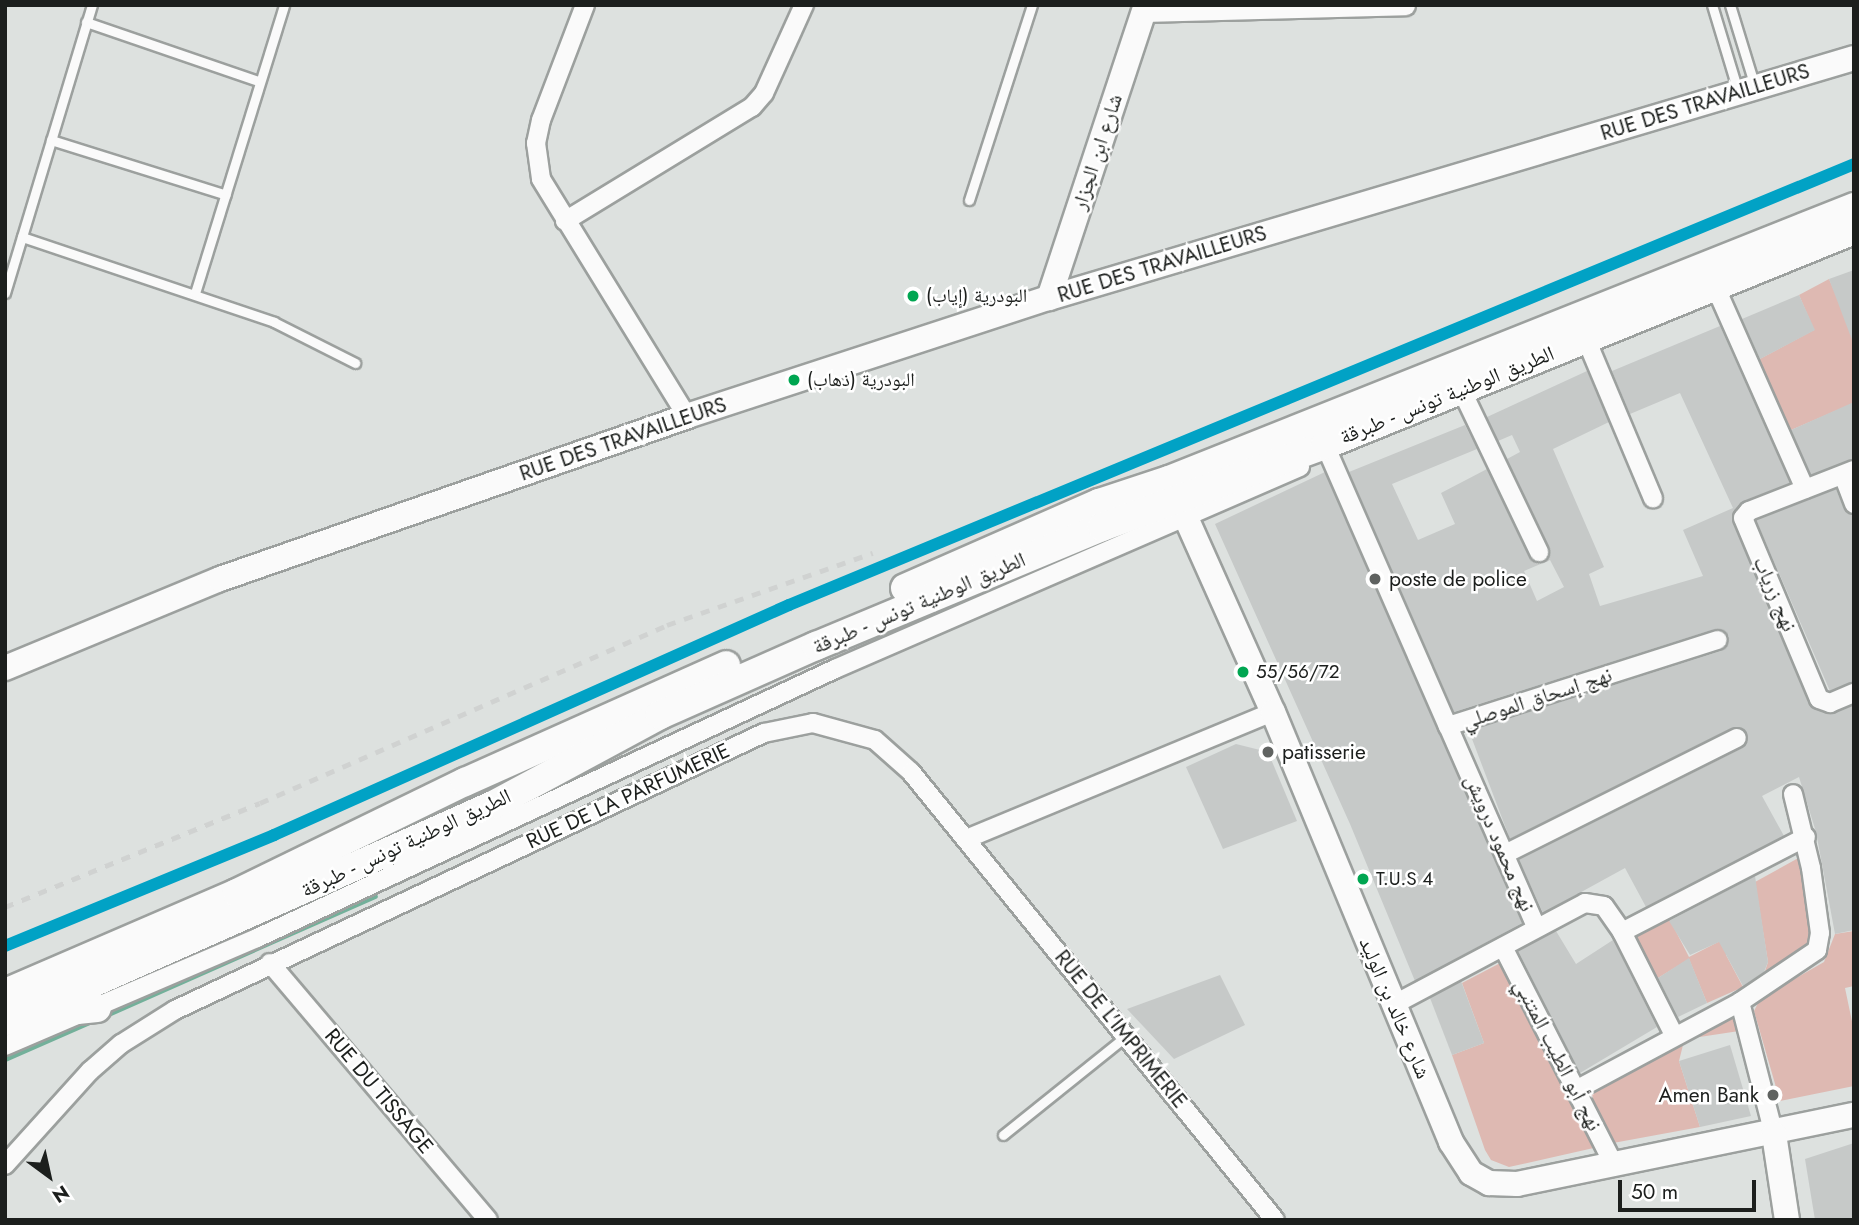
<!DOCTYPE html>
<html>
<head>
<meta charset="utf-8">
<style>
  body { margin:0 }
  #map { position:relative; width:1859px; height:1225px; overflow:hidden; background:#dde1df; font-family:Jost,"Noto Naskh Arabic",sans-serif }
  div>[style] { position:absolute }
  .green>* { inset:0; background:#deb9b2 }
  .stream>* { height:5px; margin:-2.5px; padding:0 2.5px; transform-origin:2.5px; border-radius:2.5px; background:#73b09a }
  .building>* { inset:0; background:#c6c9c8 }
  .roads { filter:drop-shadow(2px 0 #9ca09e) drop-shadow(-2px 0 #9ca09e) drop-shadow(0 2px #9ca09e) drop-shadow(0 -2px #9ca09e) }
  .lane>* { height:9px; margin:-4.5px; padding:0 4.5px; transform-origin:4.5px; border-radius:4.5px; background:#fafafa }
  .street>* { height:18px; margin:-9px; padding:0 9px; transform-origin:9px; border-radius:9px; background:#fafafa }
  .secondary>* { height:24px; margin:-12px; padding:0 12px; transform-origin:12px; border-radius:12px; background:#fafafa }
  .primary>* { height:28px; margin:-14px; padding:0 14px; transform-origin:14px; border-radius:14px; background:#fafafa }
  .rail>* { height:5px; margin-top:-2.5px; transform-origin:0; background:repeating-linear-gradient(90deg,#d0d2d1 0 9px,transparent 0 18px) }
  .rail-1>* { height:12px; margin:-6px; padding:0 6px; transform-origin:6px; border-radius:6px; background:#01a2c5 }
  .dots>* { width:19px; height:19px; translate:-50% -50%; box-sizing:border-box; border:4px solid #fff; border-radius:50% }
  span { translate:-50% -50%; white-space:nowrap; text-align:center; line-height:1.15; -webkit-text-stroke:5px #fff; paint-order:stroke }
  .bus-label { font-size:19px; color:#1c1f1d }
  .left { translate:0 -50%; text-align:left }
  .street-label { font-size:21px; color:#1c1f1d }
  .poi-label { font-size:21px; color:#1c1f1d }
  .right { translate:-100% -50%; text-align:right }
  .frame { position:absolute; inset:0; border:7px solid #1c1f1d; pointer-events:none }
  .north { position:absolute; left:14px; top:1141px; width:70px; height:70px; -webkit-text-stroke:5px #fff; paint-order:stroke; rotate:147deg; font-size:19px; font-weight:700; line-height:28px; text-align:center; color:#1c1f1d }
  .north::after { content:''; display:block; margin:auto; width:24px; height:32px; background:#1c1f1d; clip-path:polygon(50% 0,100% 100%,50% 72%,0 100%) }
  .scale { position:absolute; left:1618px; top:1180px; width:138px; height:32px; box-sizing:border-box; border:4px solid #1c1f1d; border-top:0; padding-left:9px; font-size:21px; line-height:24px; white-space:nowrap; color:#1c1f1d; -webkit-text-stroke:5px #fff; paint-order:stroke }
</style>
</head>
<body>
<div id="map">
  <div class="green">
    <div style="clip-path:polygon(1829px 279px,1854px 335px,1854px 403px,1791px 430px,1754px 362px,1814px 330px,1799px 295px)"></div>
    <div style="clip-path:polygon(1802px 856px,1814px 908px,1812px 947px,1765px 971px,1768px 962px,1755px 882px)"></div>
    <div style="clip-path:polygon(1668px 916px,1689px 957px,1724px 939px,1730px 950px,1726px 955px,1743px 987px,1707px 1003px,1689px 959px,1653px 981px,1634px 941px,1640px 930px)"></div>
    <div style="clip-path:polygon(1854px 931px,1854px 986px,1845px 988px,1854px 1031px,1854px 1086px,1780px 1101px,1754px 1011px,1760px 999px,1824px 962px,1835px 934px)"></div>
    <div style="clip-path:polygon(1506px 960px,1598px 1147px,1509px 1167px,1491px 1160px,1485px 1150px,1452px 1055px,1484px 1043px,1462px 983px)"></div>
    <div style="clip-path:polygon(1733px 1014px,1739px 1031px,1693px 1038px,1683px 1045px,1679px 1061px,1700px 1127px,1613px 1143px,1586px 1090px)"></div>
  </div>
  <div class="stream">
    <div style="left:106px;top:1015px;width:294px;rotate:-23.9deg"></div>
    <div style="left:5px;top:1059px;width:97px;rotate:-23.7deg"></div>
  </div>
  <div class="building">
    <div style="clip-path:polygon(1854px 270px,1854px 339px,1852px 340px,1829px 279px)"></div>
    <div style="clip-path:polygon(1799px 295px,1815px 330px,1760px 359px,1742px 319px)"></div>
    <div style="clip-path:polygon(evenodd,1720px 326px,1790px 483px,1744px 501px,1734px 511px,1733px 522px,1809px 704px,1827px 714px,1854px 705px,1854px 930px,1835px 934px,1816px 832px,1799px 777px,1762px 796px,1784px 836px,1646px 907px,1625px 868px,1543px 913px,1519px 860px,1742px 748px,1747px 734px,1732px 728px,1510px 839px,1469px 731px,1721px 651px,1729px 636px,1715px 629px,1454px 712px,1349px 472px,1465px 425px,1477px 449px,1392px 484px,1418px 540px,1455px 524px,1441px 493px,1487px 469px,1529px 557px,1543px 562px,1549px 547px,1507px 459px,1520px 452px,1512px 435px,1498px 441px,1487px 417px,1587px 371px,1609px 422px,1553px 449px,1604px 567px,1589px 574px,1600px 606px,1703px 576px,1683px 530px,1733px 508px,1680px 393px,1630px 414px,1612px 371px,1720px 326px,1550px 560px,1564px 587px,1537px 601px,1524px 571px,1550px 560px)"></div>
    <div style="clip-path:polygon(1854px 402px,1854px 459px,1811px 475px,1791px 430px)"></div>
    <div style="clip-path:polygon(1325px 472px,1522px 923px,1415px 981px,1350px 824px,1215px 524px)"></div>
    <div style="clip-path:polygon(1836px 489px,1844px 509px,1854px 515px,1854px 682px,1830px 691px,1756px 520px)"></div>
    <div style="clip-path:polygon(1236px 744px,1268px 752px,1297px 821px,1223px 849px,1186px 767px)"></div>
    <div style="clip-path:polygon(1755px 876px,1768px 962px,1764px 972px,1743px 986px,1719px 942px,1690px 955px,1669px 921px)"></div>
    <div style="clip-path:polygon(1556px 931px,1576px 964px,1613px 940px,1657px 1027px,1580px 1073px,1518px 951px)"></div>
    <div style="clip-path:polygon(1689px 958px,1707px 1003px,1678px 1017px,1658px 978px)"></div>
    <div style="clip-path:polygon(1220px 975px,1245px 1025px,1174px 1059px,1127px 1009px)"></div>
    <div style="clip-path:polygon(1461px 981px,1484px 1043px,1452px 1055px,1430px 998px)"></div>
    <div style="clip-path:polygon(1730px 1045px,1751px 1116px,1700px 1127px,1679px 1061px)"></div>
    <div style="clip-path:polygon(1854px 1143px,1854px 1220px,1815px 1220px,1805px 1159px)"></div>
  </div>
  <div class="roads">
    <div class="lane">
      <div style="left:1712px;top:5px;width:90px;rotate:73.2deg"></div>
      <div style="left:1730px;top:5px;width:86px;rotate:73deg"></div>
      <div style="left:86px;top:22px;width:182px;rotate:18.9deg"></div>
      <div style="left:51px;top:140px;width:183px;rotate:17.4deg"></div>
      <div style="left:969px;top:200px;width:205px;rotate:-72.1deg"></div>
      <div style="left:22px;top:237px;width:266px;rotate:18.6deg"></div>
      <div style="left:274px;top:322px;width:91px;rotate:26.8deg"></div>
      <div style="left:5px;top:293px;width:301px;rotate:-73.2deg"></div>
      <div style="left:195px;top:293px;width:301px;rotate:-72.8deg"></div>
      <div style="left:1003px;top:1135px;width:158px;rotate:-38.8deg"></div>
    </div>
    <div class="street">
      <div style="left:585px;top:5px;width:123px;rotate:110.9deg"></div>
      <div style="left:541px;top:120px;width:24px;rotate:102deg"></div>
      <div style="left:536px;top:143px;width:36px;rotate:82deg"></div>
      <div style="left:541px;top:179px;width:278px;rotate:58.4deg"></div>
      <div style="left:1143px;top:13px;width:263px;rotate:-1.5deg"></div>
      <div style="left:565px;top:221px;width:219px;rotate:-31.4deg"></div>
      <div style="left:752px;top:107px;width:18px;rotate:-49deg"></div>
      <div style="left:764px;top:93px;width:97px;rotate:-65.6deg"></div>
      <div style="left:1715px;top:286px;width:222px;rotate:66.1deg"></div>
      <div style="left:1586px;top:339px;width:173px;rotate:67.2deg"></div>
      <div style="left:1461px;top:389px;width:181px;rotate:64.4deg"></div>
      <div style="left:1325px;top:445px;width:307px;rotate:66.4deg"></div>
      <div style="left:1448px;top:726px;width:283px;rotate:-17.7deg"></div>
      <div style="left:1854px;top:470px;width:113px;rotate:158.7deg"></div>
      <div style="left:1749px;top:511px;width:9px;rotate:131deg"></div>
      <div style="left:1743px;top:518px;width:196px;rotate:67.2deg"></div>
      <div style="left:1819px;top:699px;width:12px;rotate:20deg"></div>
      <div style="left:1830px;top:703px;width:26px;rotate:-23deg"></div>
      <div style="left:1843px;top:475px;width:31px;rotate:69deg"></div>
      <div style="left:1448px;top:726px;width:219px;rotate:66.3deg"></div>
      <div style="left:966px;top:839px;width:332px;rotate:-22.5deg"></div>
      <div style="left:1507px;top:853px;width:257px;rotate:-26.6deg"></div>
      <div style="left:1503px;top:947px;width:242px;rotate:63deg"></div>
      <div style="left:270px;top:963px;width:337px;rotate:49.7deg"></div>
      <div style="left:1740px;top:1002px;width:136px;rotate:75.6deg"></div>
      <div style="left:1393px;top:1005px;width:217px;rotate:-28deg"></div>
      <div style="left:1585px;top:903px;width:19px;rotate:9deg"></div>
      <div style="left:1604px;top:906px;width:32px;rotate:55deg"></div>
      <div style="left:1674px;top:1035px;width:115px;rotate:-116.8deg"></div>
      <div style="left:1622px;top:932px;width:207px;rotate:-27.3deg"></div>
      <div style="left:5px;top:1046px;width:274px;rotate:-23.2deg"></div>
      <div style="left:257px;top:938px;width:638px;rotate:-24.96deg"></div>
      <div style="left:835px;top:669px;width:507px;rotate:-23.48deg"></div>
      <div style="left:1576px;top:1090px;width:186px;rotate:-28.2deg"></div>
      <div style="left:1740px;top:1002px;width:93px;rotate:-34deg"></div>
      <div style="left:1817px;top:950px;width:17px;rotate:-80deg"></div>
      <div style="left:1820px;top:933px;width:66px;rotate:-97.9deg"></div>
      <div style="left:1811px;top:868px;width:76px;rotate:-103.7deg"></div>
      <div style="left:5px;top:1165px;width:127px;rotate:-47.9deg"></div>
      <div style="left:90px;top:1071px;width:41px;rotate:-41.1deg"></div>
      <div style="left:121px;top:1044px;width:64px;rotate:-32.2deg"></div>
      <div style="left:175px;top:1010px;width:651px;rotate:-25.19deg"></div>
      <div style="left:764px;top:733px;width:50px;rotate:-11.5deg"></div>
      <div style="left:813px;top:723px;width:64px;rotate:15.3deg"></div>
      <div style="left:875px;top:740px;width:48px;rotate:41.6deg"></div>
      <div style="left:911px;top:772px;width:577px;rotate:50.91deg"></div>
    </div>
    <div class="secondary">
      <div style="left:1049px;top:298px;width:309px;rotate:-71.7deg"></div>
      <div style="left:1170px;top:482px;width:252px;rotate:65.9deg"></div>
      <div style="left:1273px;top:712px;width:465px;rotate:67.5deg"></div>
      <div style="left:1451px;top:1142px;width:37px;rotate:57deg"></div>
      <div style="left:1471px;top:1173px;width:21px;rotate:29deg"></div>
      <div style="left:1489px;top:1183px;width:28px;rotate:2deg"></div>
      <div style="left:1517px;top:1184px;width:344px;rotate:-11.6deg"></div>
      <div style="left:5px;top:668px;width:233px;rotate:-22.5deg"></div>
      <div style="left:220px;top:579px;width:495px;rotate:-19.2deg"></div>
      <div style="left:687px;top:416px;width:381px;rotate:-18.1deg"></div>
      <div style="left:1049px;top:298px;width:840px;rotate:-16.6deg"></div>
      <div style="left:1774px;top:1134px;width:87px;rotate:81.4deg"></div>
    </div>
    <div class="primary">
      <div style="left:905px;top:588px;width:212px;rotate:-23.7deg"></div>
      <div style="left:1099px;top:503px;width:74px;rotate:-18.2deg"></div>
      <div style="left:1169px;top:480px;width:737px;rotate:-21.73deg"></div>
      <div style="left:5px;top:993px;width:253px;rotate:-23.3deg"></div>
      <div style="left:237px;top:893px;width:254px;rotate:-26deg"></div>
      <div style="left:465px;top:782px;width:286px;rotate:-24.1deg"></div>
      <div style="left:48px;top:1013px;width:49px;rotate:-5.8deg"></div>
      <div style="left:5px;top:1022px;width:536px;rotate:-23.98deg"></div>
      <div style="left:495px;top:804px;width:187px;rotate:-28.3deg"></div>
      <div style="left:660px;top:715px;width:171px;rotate:-23.9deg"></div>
      <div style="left:816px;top:646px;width:310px;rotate:-22.6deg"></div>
      <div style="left:1102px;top:527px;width:238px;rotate:-20.2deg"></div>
      <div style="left:1325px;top:445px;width:571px;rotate:-22.12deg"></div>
    </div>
  </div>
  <div class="rail">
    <div style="left:5px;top:907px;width:275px;rotate:-22.2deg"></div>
    <div style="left:260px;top:803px;width:444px;rotate:-23.6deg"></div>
    <div style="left:667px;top:625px;width:218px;rotate:-19.3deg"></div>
  </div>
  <div class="rail-1">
    <div style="left:5px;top:946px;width:291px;rotate:-22.4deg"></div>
    <div style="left:274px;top:835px;width:564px;rotate:-24.07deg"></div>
    <div style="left:789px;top:605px;width:1153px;rotate:-22.49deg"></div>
  </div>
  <div class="dots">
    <div style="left:913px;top:296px;background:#00a651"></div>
    <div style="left:794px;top:380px;background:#00a651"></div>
    <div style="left:1375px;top:579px;background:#606361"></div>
    <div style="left:1243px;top:672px;background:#00a651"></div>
    <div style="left:1268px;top:752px;background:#606361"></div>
    <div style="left:1363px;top:879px;background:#00a651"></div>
    <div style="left:1773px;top:1095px;background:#606361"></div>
  </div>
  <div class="bus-label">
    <span class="left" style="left:926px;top:296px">البودرية (إياب)</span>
    <span class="left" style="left:807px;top:380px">البودرية (ذهاب)</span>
    <span class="left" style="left:1256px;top:672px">55/56/72</span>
    <span class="left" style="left:1376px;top:879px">T.U.S 4</span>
  </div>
  <div class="street-label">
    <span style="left:1705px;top:102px;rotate:-17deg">RUE DES TRAVAILLEURS</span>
    <span style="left:1097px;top:152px;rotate:-72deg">شارع ابن الجزار</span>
    <span style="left:1162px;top:264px;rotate:-17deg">RUE DES TRAVAILLEURS</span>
    <span style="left:1447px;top:395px;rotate:-22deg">الطريق الوطنية تونس - طبرقة</span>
    <span style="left:623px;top:439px;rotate:-19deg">RUE DES TRAVAILLEURS</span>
    <span style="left:1775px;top:594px;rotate:67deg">نهج زرياب</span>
    <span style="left:919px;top:603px;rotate:-23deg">الطريق الوطنية تونس - طبرقة</span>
    <span style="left:1537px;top:698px;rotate:-18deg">نهج إسحاق الموصلي</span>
    <span style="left:628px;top:796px;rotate:-25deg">RUE DE LA PARFUMERIE</span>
    <span style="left:406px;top:843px;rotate:-25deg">الطريق الوطنية تونس - طبرقة</span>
    <span style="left:1500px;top:843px;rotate:67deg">نهج محمود درويش</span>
    <span style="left:1395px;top:1008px;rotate:67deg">شارع خالد بن الوليد</span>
    <span style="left:1121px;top:1029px;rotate:51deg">RUE DE L'IMPRIMERIE</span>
    <span style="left:1558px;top:1055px;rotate:63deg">نهج أبو الطيب المتنبي</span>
    <span style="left:379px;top:1091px;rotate:50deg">RUE DU TISSAGE</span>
  </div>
  <div class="poi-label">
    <span class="left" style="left:1389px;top:579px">poste de police</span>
    <span class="left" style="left:1282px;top:752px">patisserie</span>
    <span class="right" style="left:1759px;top:1095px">Amen Bank</span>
  </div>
  <div class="frame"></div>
  <div class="north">N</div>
  <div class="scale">50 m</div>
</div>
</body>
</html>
